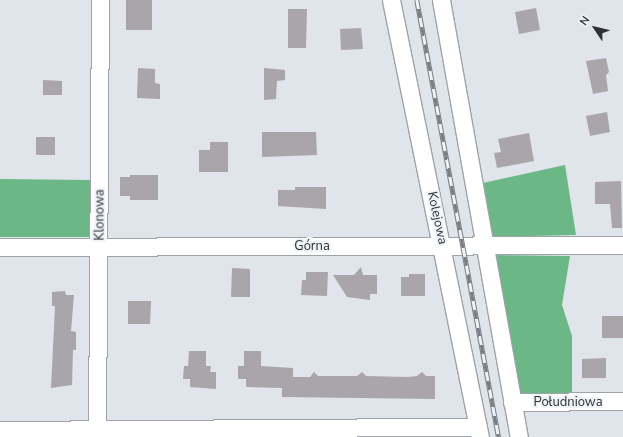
<!DOCTYPE html>
<html>
<head>
<meta charset="utf-8">
<style>
  body { margin:0 }
  #map { position:relative; width:623px; height:437px; overflow:hidden; background:#dfe5eb; font-family:"Nunito Sans",sans-serif }
  div>[style] { position:absolute }
  .forest>* { inset:0; background:#6cb786 }
  .building>* { inset:0; background:#aaa5aa }
  .roads { filter:drop-shadow(1px 0 #9da3a8) drop-shadow(-1px 0 #9da3a8) drop-shadow(0 1px #9da3a8) drop-shadow(0 -1px #9da3a8) }
  .street>* { height:17px; margin:-8.5px; padding:0 8.5px; transform-origin:8.5px; border-radius:8.5px; background:#fff }
  .rail>* { height:4.5px; margin-top:-2.25px; transform-origin:0; background:repeating-linear-gradient(90deg,#edf3f9 0 9px,#7a7e82 0 18px); box-sizing:border-box; border-block:1px solid #7a7e82 }
  span { translate:-50% -50%; white-space:nowrap; text-align:center; line-height:1.15; -webkit-text-stroke:4px #edf3f9; paint-order:stroke }
  .street-label { font-size:13px; color:#2e3033 }
  .north { position:absolute; left:575px; top:8px; width:40px; height:40px; -webkit-text-stroke:3px #edf3f9; paint-order:stroke; rotate:305deg; font-size:11px; font-weight:700; line-height:16px; text-align:center; color:#2e3033 }
  .north::after { content:''; display:block; margin:auto; width:14px; height:18px; background:#2e3033; clip-path:polygon(50% 0,100% 100%,50% 72%,0 100%) }
</style>
</head>
<body>
<div id="map">
  <div class="forest">
    <div style="clip-path:polygon(565px 165px,576px 235px,492px 237px,483px 183px)"></div>
    <div style="clip-path:polygon(0 179px,91px 180px,92px 237px,0 237px)"></div>
    <div style="clip-path:polygon(492px 255px,570px 256px,562px 305px,572px 336px,572px 396px,520px 397px)"></div>
  </div>
  <div class="building">
    <div style="clip-path:polygon(126px 0,152px 0,152px 30px,126px 30px)"></div>
    <div style="clip-path:polygon(536px 8px,540px 30px,519px 34px,515px 12px)"></div>
    <div style="clip-path:polygon(288px 9px,307px 9px,306px 48px,288px 48px)"></div>
    <div style="clip-path:polygon(361px 28px,363px 49px,341px 50px,340px 29px)"></div>
    <div style="clip-path:polygon(606px 58px,609px 72px,606px 75px,608px 91px,593px 94px,586px 61px)"></div>
    <div style="clip-path:polygon(138px 68px,155px 69px,155px 83px,160px 84px,160px 99px,137px 98px)"></div>
    <div style="clip-path:polygon(264px 68px,285px 70px,285px 80px,277px 81px,276px 99px,264px 100px)"></div>
    <div style="clip-path:polygon(43px 80px,62px 81px,62px 95px,43px 95px)"></div>
    <div style="clip-path:polygon(607px 112px,610px 132px,590px 136px,586px 116px)"></div>
    <div style="clip-path:polygon(262px 132px,316px 132px,317px 155px,262px 157px)"></div>
    <div style="clip-path:polygon(529px 133px,534px 161px,497px 168px,494px 153px,501px 152px,498px 139px)"></div>
    <div style="clip-path:polygon(36px 137px,55px 137px,55px 155px,36px 155px)"></div>
    <div style="clip-path:polygon(210px 142px,228px 142px,228px 172px,199px 172px,199px 150px,210px 150px)"></div>
    <div style="clip-path:polygon(130px 175px,158px 175px,158px 200px,130px 200px,130px 196px,120px 196px,120px 177px,130px 177px)"></div>
    <div style="clip-path:polygon(621px 181px,622px 228px,612px 228px,610px 204px,595px 204px,595px 182px)"></div>
    <div style="clip-path:polygon(295px 187px,326px 187px,326px 209px,278px 206px,278px 190px,295px 190px)"></div>
    <div style="clip-path:polygon(361px 267px,363px 275px,377px 275px,377px 294px,370px 294px,370px 300px,347px 297px,333px 275px,354px 275px)"></div>
    <div style="clip-path:polygon(232px 268px,250px 269px,250px 297px,231px 297px)"></div>
    <div style="clip-path:polygon(306px 272px,328px 272px,327px 296px,301px 295px,302px 280px,306px 280px)"></div>
    <div style="clip-path:polygon(409px 274px,425px 274px,425px 296px,401px 296px,401px 277px,409px 277px)"></div>
    <div style="clip-path:polygon(65px 291px,66px 295px,74px 295px,71px 331px,76px 332px,76px 350px,73px 350px,72px 385px,51px 388px,55px 306px,52px 306px,52px 292px)"></div>
    <div style="clip-path:polygon(128px 301px,151px 301px,150px 324px,128px 324px)"></div>
    <div style="clip-path:polygon(602px 316px,623px 316px,623px 338px,602px 338px)"></div>
    <div style="clip-path:polygon(189px 351px,206px 351px,206px 366px,211px 366px,210px 372px,216px 372px,216px 389px,190px 387px,190px 379px,183px 379px,184px 366px,188px 366px)"></div>
    <div style="clip-path:polygon(244px 351px,261px 351px,261px 366px,293px 368px,293px 377px,310px 377px,314px 372px,318px 376px,357px 376px,362px 372px,366px 376px,408px 377px,417px 376px,422px 372px,426px 376px,435px 376px,435px 399px,282px 397px,282px 388px,246px 387px,246px 379px,238px 379px,238px 366px,244px 366px)"></div>
    <div style="clip-path:polygon(606px 358px,606px 378px,582px 378px,582px 359px)"></div>
  </div>
  <div class="roads">
    <div class="street">
      <div style="left:391px;top:0;width:446px;rotate:78.5deg"></div>
      <div style="left:441px;top:0;width:444px;rotate:79.9deg"></div>
      <div style="left:0;top:247px;width:623px;rotate:-0.18deg"></div>
      <div style="left:512px;top:402px;width:111px;rotate:-0.5deg"></div>
      <div style="left:0;top:430px;width:478px;rotate:-0.4deg"></div>
      <div style="left:97px;top:430px;width:430px;rotate:-89.6deg"></div>
    </div>
  </div>
  <div class="rail">
    <div style="left:417px;top:0;width:445px;rotate:79.4deg"></div>
  </div>
  <div class="street-label">
    <span style="left:100px;top:215px;rotate:-90deg">Klonowa</span>
    <span style="left:437px;top:218px;rotate:78deg">Kolejowa</span>
    <span style="left:312px;top:246px">Górna</span>
    <span style="left:568px;top:402px">Południowa</span>
  </div>
  <div class="north">N</div>
</div>
</body>
</html>
